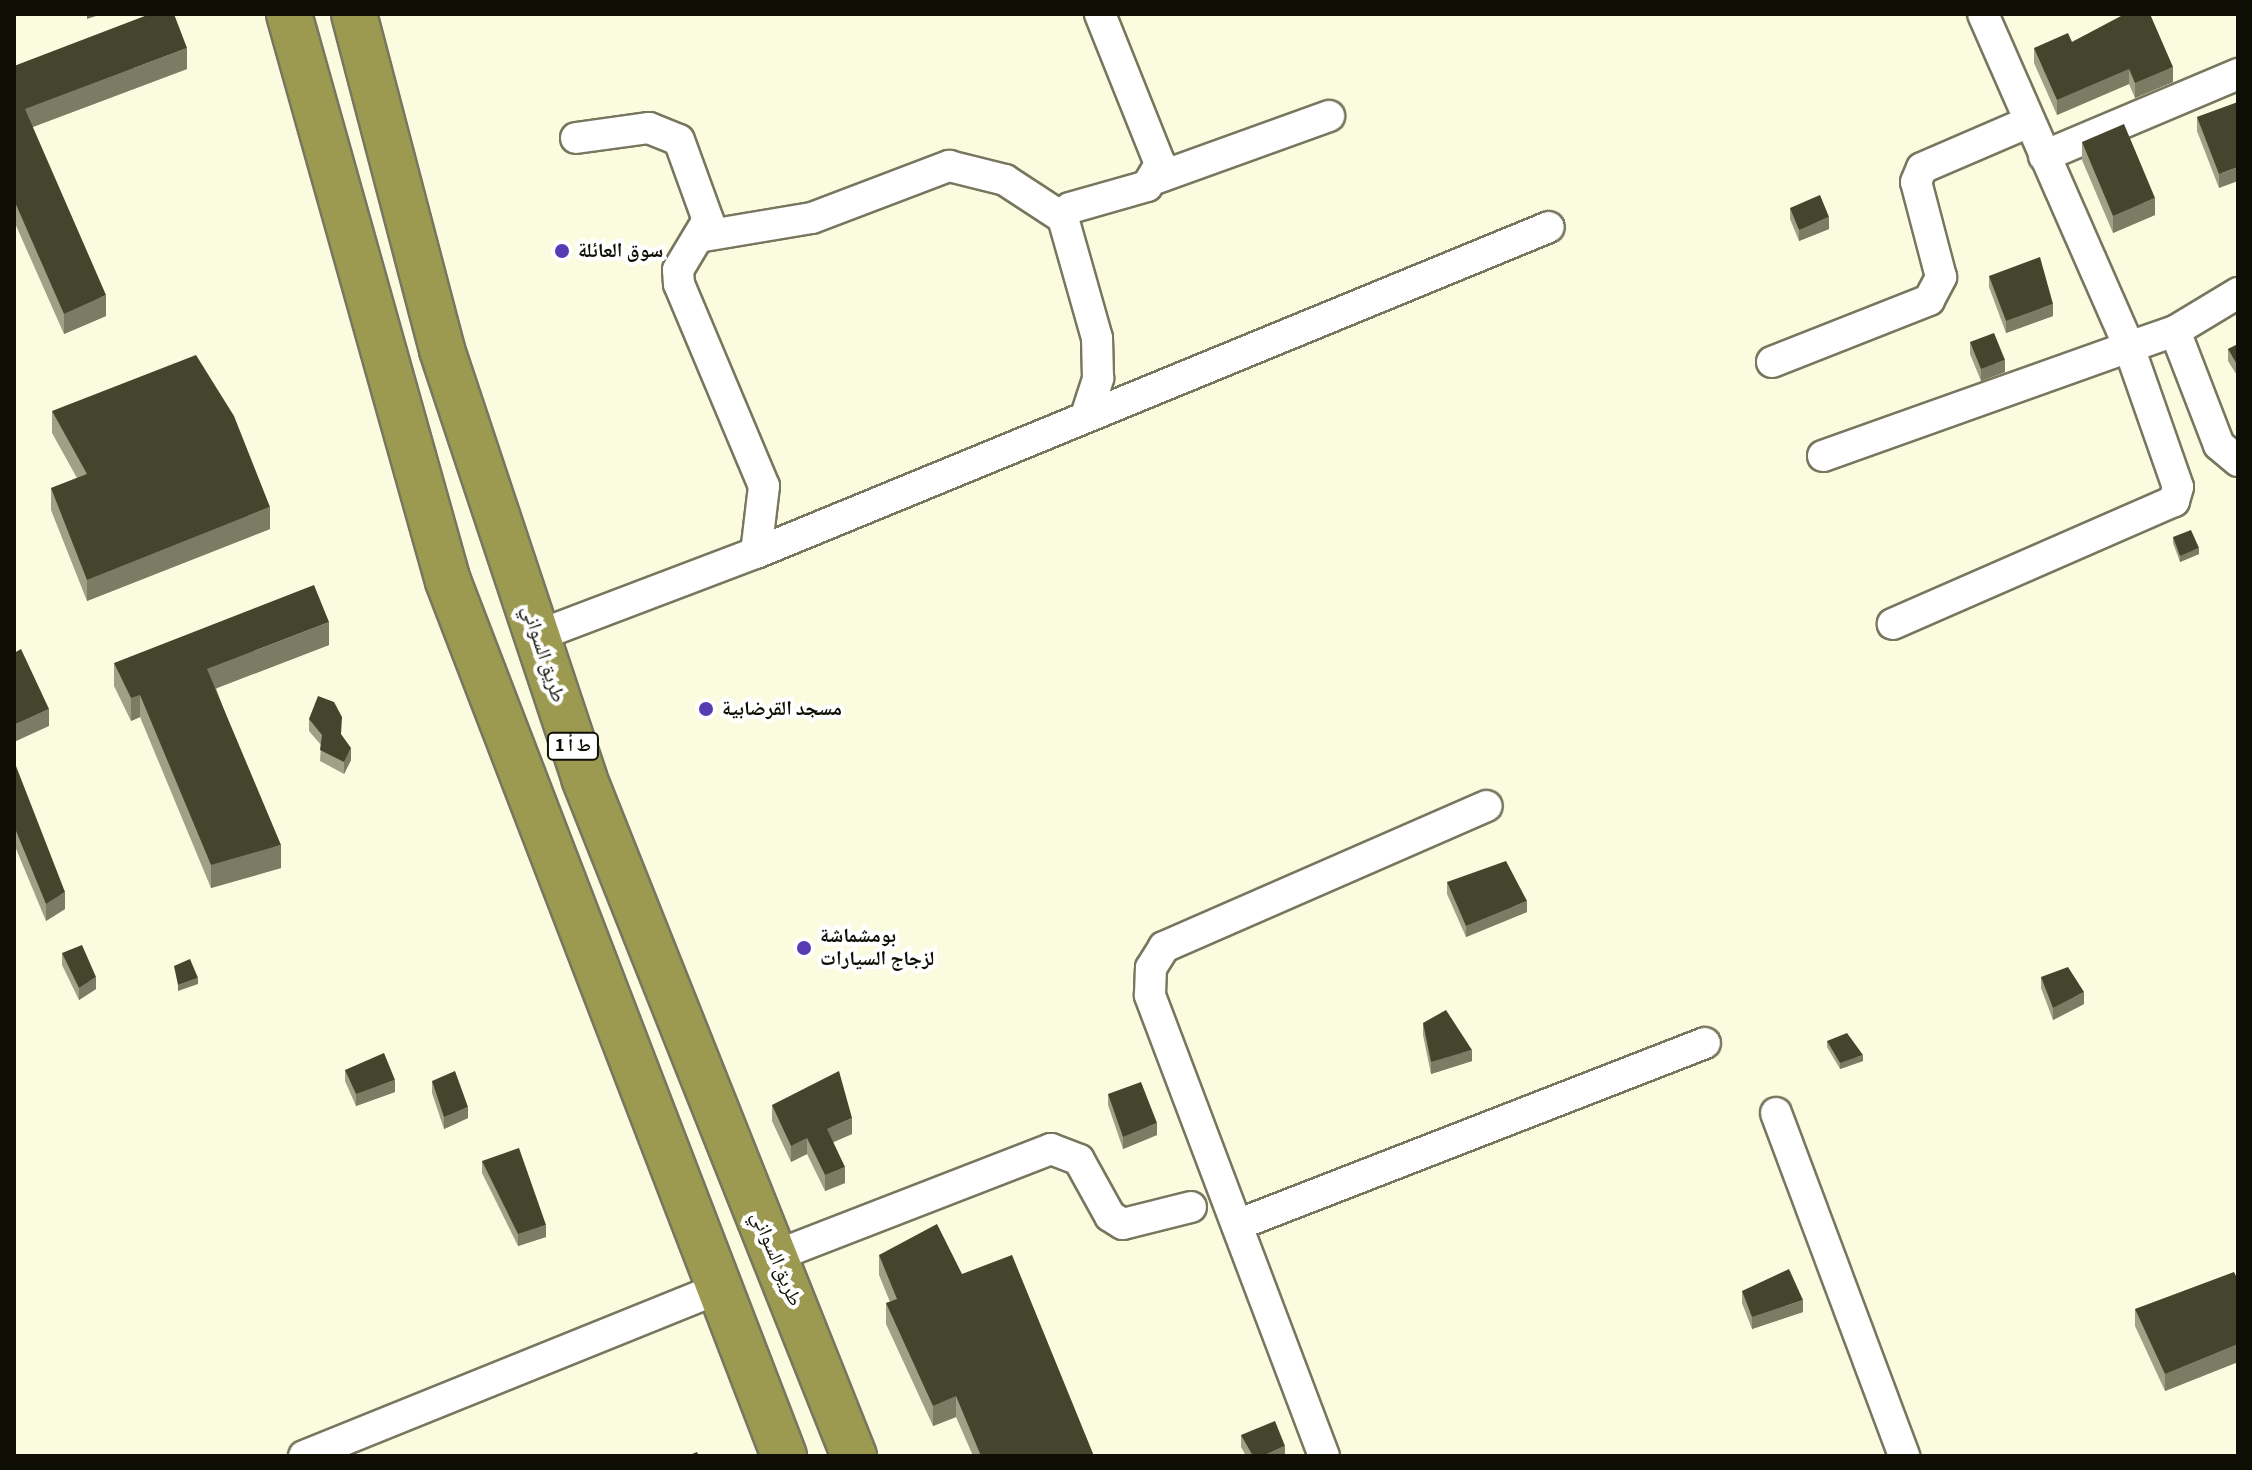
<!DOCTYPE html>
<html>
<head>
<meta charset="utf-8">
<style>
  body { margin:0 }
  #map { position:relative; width:2252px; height:1470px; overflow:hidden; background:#fafbdf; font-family:"Source Sans 3","Noto Naskh Arabic",sans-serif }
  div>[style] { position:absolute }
  .roads { filter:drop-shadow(2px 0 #77775f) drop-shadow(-2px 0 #77775f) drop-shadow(0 2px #77775f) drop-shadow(0 -2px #77775f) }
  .minor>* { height:30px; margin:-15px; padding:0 15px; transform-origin:15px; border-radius:15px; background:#fff }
  .highway>* { height:44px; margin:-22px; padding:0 22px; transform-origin:22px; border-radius:22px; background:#9c9a50 }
  .wall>* { inset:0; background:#a0a086 }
  .shaded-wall>* { inset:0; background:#7b7c63 }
  .building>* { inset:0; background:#45452e }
  .dots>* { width:22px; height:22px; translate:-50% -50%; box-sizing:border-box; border:4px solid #fff; border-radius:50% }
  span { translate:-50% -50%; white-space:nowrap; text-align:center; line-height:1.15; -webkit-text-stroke:8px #fff; paint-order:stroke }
  .shield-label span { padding:2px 6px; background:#fff; border:2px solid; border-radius:6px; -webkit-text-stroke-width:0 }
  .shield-label { font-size:18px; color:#100f06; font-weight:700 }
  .poi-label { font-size:20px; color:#100f06; font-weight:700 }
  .left { translate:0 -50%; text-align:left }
  .street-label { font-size:20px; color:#100f06 }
  .frame { position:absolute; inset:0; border:16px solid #100f06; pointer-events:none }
</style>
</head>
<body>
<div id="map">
  <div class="roads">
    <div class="minor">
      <div style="left:1983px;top:14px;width:364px;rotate:66.3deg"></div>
      <div style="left:2129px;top:347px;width:49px;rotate:-19.2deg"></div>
      <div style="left:2175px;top:331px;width:74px;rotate:-31.1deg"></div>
      <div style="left:576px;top:138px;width:74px;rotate:-7.8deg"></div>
      <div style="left:649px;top:128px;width:32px;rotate:22deg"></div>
      <div style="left:679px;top:140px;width:85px;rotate:70.1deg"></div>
      <div style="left:708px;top:220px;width:58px;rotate:121deg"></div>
      <div style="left:678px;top:270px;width:14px;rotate:86deg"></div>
      <div style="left:679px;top:284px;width:219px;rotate:67.2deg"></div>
      <div style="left:764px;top:486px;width:67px;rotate:96.8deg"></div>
      <div style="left:2044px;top:156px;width:211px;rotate:-22.9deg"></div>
      <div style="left:1157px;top:178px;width:183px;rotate:-19.8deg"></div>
      <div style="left:704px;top:236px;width:109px;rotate:-9.5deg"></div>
      <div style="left:812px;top:218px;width:147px;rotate:-20.8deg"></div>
      <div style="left:949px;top:166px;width:58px;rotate:14deg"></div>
      <div style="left:1005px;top:180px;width:69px;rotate:33.2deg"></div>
      <div style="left:2175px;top:331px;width:122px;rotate:68.9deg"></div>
      <div style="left:2219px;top:445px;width:25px;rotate:40deg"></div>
      <div style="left:1772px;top:362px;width:169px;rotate:-21.5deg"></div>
      <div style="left:1929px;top:300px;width:26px;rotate:-62deg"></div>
      <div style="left:1941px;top:277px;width:98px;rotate:-104.7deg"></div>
      <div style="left:1916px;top:182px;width:15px;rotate:-67deg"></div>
      <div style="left:1922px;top:168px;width:116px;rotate:-23.3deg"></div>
      <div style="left:1086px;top:416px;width:40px;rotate:-72deg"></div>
      <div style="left:1098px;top:378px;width:40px;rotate:-91.4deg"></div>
      <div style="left:1097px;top:338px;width:125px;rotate:-105.8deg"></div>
      <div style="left:1063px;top:218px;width:12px;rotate:-55deg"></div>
      <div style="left:1070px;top:208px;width:80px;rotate:-15.9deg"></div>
      <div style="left:1147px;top:186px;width:26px;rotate:-59deg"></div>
      <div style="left:1160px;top:164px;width:162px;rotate:-111.8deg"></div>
      <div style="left:1823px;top:456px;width:325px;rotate:-19.6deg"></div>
      <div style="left:2129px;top:347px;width:148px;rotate:70.7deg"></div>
      <div style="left:2178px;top:487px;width:15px;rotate:106deg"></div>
      <div style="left:2174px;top:501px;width:307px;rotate:156.4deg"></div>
      <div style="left:537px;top:636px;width:234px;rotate:-20.8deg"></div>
      <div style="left:756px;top:553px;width:857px;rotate:-22.35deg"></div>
      <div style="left:1776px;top:1113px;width:366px;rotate:69.5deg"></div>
      <div style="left:1237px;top:1225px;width:502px;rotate:-21.25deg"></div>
      <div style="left:775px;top:1256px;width:296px;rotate:-21.2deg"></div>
      <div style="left:1051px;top:1149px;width:30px;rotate:21deg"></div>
      <div style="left:1079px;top:1160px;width:64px;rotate:61deg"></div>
      <div style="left:1110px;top:1216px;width:15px;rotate:32deg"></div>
      <div style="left:1123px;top:1224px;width:70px;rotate:-14deg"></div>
      <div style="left:304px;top:1456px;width:448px;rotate:-22deg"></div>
      <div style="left:1324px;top:1456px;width:493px;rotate:-110.7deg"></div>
      <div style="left:1150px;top:995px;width:27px;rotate:-88deg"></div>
      <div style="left:1151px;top:968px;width:25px;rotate:-58deg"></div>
      <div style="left:1164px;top:947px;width:352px;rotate:-23.6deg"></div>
    </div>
    <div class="highway">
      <div style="left:289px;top:14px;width:589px;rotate:74.34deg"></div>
      <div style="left:448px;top:581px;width:937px;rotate:68.99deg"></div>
      <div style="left:354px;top:14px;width:347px;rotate:75.3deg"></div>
      <div style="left:442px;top:350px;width:451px;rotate:71.6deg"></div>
      <div style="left:584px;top:778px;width:730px;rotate:68.29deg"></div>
    </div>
  </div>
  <div class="wall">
    <div style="clip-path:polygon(2120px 14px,2154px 14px,2150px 15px,2173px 82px,2135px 98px,2129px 84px,2057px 115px,2034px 63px,2034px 48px,2072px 42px,2121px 16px)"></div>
    <div style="clip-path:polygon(14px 66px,187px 69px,32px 127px,106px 316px,64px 334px,14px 221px)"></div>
    <div style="clip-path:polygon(2238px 102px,2219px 188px,2197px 131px,2197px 117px)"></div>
    <div style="clip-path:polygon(2082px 142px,2155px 215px,2113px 233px,2082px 160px)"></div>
    <div style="clip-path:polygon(1790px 208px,1829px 229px,1799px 241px,1790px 219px)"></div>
    <div style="clip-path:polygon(1989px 276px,2053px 316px,2006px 333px,1989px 287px)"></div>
    <div style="clip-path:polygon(1970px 342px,2005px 372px,1981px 381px,1970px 354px)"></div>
    <div style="clip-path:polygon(2238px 344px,2238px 377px,2228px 361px,2228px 349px)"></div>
    <div style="clip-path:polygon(52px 411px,270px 529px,87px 601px,51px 510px,51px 488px,77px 478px,52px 433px)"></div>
    <div style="clip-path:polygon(2173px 537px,2199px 554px,2180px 562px,2173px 543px)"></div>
    <div style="clip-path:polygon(329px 645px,216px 688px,281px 868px,211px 888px,140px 717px,131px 721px,114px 686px,114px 663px)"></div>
    <div style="clip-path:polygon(309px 719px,341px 735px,351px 760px,344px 774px,320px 761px,321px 745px,309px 731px)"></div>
    <div style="clip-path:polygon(14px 767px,65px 909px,46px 921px,14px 844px)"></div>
    <div style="clip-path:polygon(1447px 882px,1527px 912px,1466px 937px,1447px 894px)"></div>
    <div style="clip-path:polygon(62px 953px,96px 989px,79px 1000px,62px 965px)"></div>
    <div style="clip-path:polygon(2041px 977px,2084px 1004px,2053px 1020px,2041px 988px)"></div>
    <div style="clip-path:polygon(1423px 1023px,1472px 1061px,1431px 1074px,1423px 1035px)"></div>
    <div style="clip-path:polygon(1827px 1041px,1863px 1061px,1840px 1069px,1827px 1047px)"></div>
    <div style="clip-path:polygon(345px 1070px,395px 1092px,356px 1106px,345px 1081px)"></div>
    <div style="clip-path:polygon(432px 1081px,468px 1118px,444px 1129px,432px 1093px)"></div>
    <div style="clip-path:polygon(1108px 1094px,1157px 1135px,1123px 1149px,1108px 1105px)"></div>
    <div style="clip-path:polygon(772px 1105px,852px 1134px,833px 1142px,845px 1183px,825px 1191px,807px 1154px,791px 1162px,772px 1121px)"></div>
    <div style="clip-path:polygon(482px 1161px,546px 1237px,518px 1246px,482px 1173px)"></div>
    <div style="clip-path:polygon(879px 1255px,962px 1274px,1094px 1456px,973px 1456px,956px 1417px,933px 1426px,886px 1324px,886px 1303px,890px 1302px,879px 1275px)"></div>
    <div style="clip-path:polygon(2238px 1280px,2238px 1362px,2165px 1391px,2135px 1326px,2135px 1309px)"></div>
    <div style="clip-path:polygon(1742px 1291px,1803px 1312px,1752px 1329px,1742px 1303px)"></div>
    <div style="clip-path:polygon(1241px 1435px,1285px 1456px,1246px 1456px,1241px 1447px)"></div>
  </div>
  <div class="shaded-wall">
    <div style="clip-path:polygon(87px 14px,102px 14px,87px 19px)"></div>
    <div style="clip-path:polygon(187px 48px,187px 69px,25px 130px,25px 109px)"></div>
    <div style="clip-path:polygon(2173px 67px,2173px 82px,2135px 98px,2135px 83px)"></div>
    <div style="clip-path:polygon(2129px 69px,2129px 84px,2057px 115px,2057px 100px)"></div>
    <div style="clip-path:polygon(2238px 167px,2238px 181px,2219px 188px,2219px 174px)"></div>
    <div style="clip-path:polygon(2155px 198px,2155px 215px,2113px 233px,2113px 216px)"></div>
    <div style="clip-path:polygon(1829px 217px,1829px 229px,1799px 241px,1799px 230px)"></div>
    <div style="clip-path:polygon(106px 295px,106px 316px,64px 334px,64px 314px)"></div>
    <div style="clip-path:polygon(2053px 304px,2053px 316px,2006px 333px,2006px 321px)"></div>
    <div style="clip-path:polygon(2005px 360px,2005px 372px,1981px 381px,1981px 369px)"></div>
    <div style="clip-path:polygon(270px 507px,270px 529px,87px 601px,87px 580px)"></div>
    <div style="clip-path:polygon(2199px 548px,2199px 554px,2180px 562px,2180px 556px)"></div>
    <div style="clip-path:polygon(329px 622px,329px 645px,207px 692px,207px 669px)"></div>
    <div style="clip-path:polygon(140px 695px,140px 717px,131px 721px,131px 698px)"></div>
    <div style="clip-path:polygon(49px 709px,49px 726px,14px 742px,14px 725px)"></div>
    <div style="clip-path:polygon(351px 748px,351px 760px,344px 774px,344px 762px)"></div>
    <div style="clip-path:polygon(281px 845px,281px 868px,211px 888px,211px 865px)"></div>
    <div style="clip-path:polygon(65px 892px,65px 909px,46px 921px,46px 904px)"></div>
    <div style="clip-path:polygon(1527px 901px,1527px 912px,1466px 937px,1466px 926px)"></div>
    <div style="clip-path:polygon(96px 977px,96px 989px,79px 1000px,79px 988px)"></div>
    <div style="clip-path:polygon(198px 978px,198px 984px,178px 991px,178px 985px)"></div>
    <div style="clip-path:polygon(2084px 992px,2084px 1004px,2053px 1020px,2053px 1008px)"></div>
    <div style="clip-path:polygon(1472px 1050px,1472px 1061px,1431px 1074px,1431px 1062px)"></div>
    <div style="clip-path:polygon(1863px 1055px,1863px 1061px,1840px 1069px,1840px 1063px)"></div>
    <div style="clip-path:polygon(395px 1080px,395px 1092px,356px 1106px,356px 1094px)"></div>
    <div style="clip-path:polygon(468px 1107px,468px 1118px,444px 1129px,444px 1117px)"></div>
    <div style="clip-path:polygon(852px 1118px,852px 1134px,827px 1145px,827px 1129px)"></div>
    <div style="clip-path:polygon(1157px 1123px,1157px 1135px,1123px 1149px,1123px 1137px)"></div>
    <div style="clip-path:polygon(807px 1138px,807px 1154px,791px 1162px,791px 1146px)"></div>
    <div style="clip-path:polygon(845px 1167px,845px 1183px,825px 1191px,825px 1175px)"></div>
    <div style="clip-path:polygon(546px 1225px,546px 1237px,518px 1246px,518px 1234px)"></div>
    <div style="clip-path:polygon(1803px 1300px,1803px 1312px,1752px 1329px,1752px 1317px)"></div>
    <div style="clip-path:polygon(2238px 1344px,2238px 1362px,2165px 1391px,2165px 1374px)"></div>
    <div style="clip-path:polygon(956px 1396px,956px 1417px,933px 1426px,933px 1406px)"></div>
    <div style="clip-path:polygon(1285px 1446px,1285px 1456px,1262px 1456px)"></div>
  </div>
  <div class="building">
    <div style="clip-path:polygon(150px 14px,174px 14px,187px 48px,25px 109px,106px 295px,64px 314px,14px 200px,14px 66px)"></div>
    <div style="clip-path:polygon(2125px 14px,2150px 14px,2173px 67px,2135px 83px,2129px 69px,2057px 100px,2034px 48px,2068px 33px,2072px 42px)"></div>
    <div style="clip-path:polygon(2238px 102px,2238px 167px,2219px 174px,2197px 117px)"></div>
    <div style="clip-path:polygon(2124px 124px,2155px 198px,2113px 216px,2082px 142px)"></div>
    <div style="clip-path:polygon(1820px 195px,1829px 217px,1799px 230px,1790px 208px)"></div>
    <div style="clip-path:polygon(2040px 257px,2053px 304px,2006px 321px,1989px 276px)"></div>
    <div style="clip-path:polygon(1994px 333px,2005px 360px,1981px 369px,1970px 342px)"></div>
    <div style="clip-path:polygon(2238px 344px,2238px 366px,2228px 349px)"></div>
    <div style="clip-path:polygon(196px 355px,234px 416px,270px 507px,87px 580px,51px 488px,87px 474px,52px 411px)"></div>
    <div style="clip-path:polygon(2191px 530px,2199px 548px,2180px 556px,2173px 537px)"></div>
    <div style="clip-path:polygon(314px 585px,329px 622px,207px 669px,281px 845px,211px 865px,140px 695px,131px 698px,114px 663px)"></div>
    <div style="clip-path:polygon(21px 649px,49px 709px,14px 725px,14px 653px)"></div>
    <div style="clip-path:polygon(318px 696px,334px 702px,342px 717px,341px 734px,351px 748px,344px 762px,320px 750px,322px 735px,309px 719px)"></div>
    <div style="clip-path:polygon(16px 766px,65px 892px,46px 904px,14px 826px,14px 767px)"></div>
    <div style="clip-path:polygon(1506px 861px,1527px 901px,1466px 926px,1447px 882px)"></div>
    <div style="clip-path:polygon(82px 945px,96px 977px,79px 988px,62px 953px)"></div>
    <div style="clip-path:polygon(190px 959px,198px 978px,178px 985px,174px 966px)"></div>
    <div style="clip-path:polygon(2068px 967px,2084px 992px,2053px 1008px,2041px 977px)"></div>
    <div style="clip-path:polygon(1446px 1010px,1472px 1050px,1431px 1062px,1423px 1023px)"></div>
    <div style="clip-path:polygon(1847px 1033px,1863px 1055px,1840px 1063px,1827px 1041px)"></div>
    <div style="clip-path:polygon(384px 1053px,395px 1080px,356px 1094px,345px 1070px)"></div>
    <div style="clip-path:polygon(455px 1071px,468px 1107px,444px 1117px,432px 1081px)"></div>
    <div style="clip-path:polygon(839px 1071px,852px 1118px,827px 1129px,845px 1167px,825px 1175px,807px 1138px,791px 1146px,772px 1105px)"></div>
    <div style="clip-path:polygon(1141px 1082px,1157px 1123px,1123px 1137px,1108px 1094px)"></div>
    <div style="clip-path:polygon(519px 1148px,546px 1225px,518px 1234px,482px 1161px)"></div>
    <div style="clip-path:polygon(937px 1224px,962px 1274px,1012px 1255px,1094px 1456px,981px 1456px,956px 1396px,933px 1406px,886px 1303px,897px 1299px,879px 1255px)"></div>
    <div style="clip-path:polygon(1789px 1269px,1803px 1300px,1752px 1317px,1742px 1291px)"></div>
    <div style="clip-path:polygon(2234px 1272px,2238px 1280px,2238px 1344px,2165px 1374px,2135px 1309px)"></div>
    <div style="clip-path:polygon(1275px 1421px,1285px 1446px,1262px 1456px,1253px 1456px,1241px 1435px)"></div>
    <div style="clip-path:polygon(697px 1452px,699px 1456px,687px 1456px)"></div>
  </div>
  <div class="dots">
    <div style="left:562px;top:251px;background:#563bb3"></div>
    <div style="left:706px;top:709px;background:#563bb3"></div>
    <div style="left:804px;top:948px;background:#563bb3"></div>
  </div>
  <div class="shield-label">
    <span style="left:573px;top:746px">ط أ 1</span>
  </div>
  <div class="poi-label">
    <span class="left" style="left:578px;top:251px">سوق العائلة</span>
    <span class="left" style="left:722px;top:709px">مسجد القرضابية</span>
    <span class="left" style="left:820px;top:948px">بومشماشة<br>لزجاج السيارات</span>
  </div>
  <div class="street-label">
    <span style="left:543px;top:654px;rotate:72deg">طريق السواني</span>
    <span style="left:776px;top:1259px;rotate:67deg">طريق السواني</span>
  </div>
  <div class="frame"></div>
</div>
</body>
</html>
